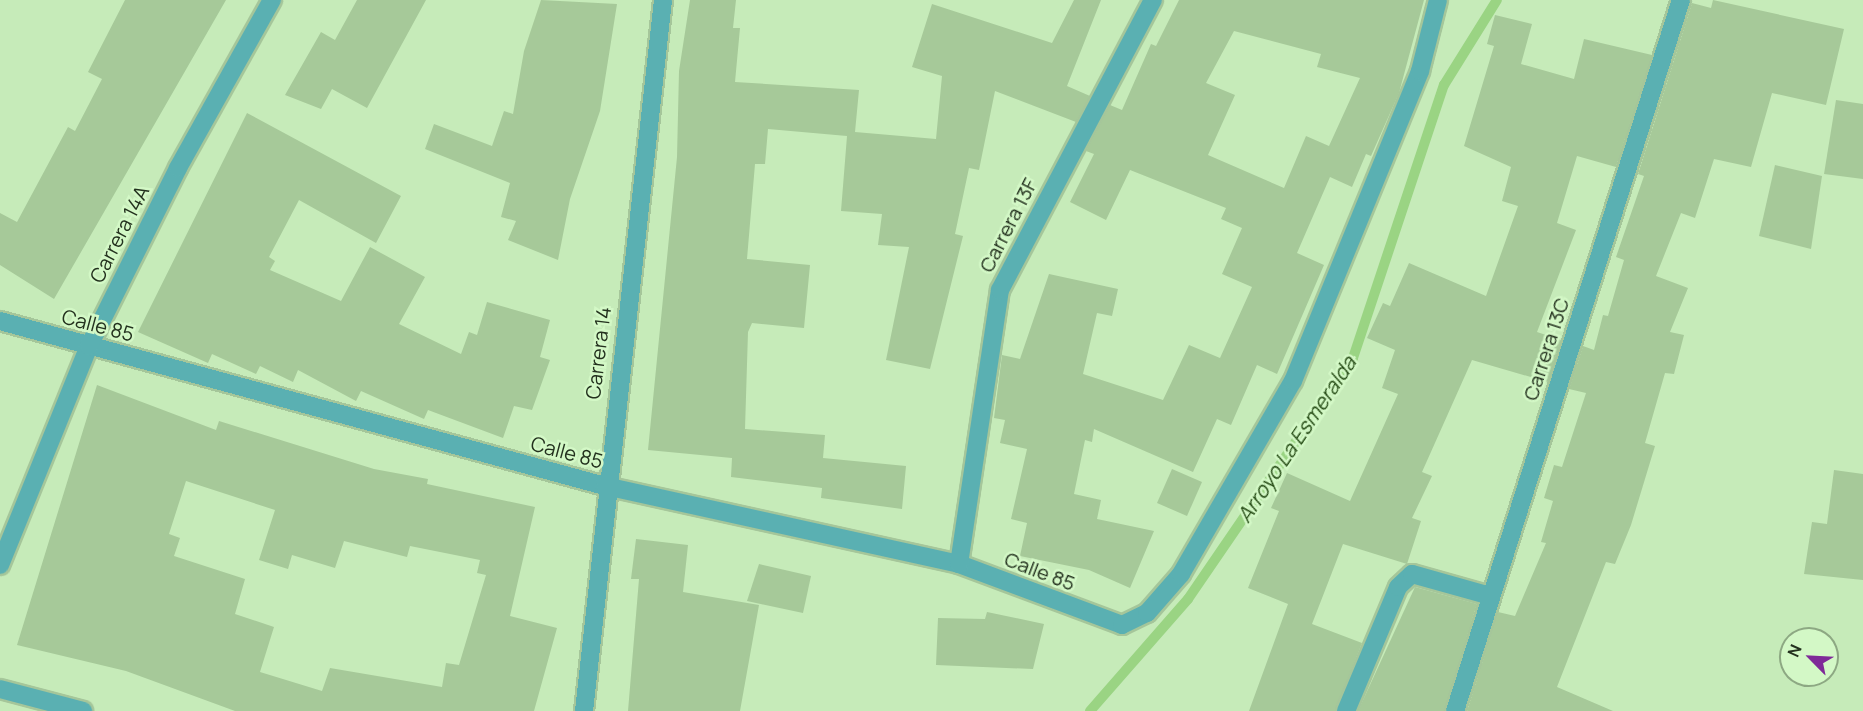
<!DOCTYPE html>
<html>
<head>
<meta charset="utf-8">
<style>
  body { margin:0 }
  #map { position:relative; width:1863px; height:711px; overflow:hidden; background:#c6ebb9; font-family:Manrope,sans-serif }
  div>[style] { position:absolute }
  .stream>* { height:10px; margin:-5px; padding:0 5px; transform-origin:5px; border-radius:5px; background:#9ad483 }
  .building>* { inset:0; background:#a6c999 }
  .roads { filter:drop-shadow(2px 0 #a5c69a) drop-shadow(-2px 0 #a5c69a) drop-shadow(0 2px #a5c69a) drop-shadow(0 -2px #a5c69a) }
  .minor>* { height:18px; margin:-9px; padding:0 9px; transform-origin:9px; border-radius:9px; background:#5ab0b2 }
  span { translate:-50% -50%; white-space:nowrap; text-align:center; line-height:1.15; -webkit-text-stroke:5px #d3f8c6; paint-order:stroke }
  .street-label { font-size:20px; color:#23311e }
  .water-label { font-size:21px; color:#274d17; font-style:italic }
  .north { position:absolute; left:1779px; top:627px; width:60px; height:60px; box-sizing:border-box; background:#d3f8c6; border:2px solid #8da883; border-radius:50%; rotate:294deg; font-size:16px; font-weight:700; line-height:24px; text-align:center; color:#23311e }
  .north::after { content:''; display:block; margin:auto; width:21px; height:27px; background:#7f2a98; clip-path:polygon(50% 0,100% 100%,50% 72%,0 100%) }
</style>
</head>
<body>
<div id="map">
  <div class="stream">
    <div style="left:1090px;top:711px;width:149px;rotate:-48.8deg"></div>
    <div style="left:1188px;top:599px;width:292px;rotate:-55.6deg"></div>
    <div style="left:1353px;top:358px;width:288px;rotate:-71.6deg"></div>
    <div style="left:1444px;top:85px;width:100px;rotate:-58.1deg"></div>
  </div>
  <div class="building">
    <div style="clip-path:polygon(125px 0,226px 0,54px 299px,0 265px,0 213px,17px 222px,68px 127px,75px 131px,102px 79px,88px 72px)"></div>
    <div style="clip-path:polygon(357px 0,426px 0,367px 108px,332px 89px,321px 109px,285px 95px,321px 32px,335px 40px)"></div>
    <div style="clip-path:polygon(541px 0,617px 4px,600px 111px,570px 199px,558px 260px,508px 240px,516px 221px,501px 217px,510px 183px,425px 149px,434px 124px,492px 146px,504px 111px,513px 114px,524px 51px)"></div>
    <div style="clip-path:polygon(690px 0,736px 0,733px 28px,740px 28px,735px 82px,859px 90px,855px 132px,936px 139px,942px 76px,912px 67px,932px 4px,1052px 43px,1074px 0,1101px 0,1067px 86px,1090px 96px,1076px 122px,995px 91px,979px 170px,969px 168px,955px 234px,963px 236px,930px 369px,886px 360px,909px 247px,878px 245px,882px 214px,841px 211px,847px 136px,768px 129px,765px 164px,755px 164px,747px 259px,810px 265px,804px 328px,752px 323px,748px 332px,745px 429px,825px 435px,823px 458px,906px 466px,902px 509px,821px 498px,822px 488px,731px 477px,732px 458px,648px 450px,677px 157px,679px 71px)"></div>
    <div style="clip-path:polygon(evenodd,1179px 0,1424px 0,1399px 93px,1371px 156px,1366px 154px,1352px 187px,1330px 177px,1297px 253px,1324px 265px,1277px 374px,1257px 365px,1231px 425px,1217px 419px,1193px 472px,1094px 429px,1092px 442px,1085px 440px,1074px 494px,1101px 500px,1097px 519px,1154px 531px,1130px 588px,1089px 570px,1020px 556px,1027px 523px,1011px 519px,1027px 449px,1000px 443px,1005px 420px,994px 418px,1002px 355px,1020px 359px,1049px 274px,1118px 289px,1112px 316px,1097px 313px,1083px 374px,1163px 400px,1189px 345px,1220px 358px,1252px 287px,1222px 274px,1242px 228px,1221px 219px,1226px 208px,1130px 170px,1106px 220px,1070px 202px,1094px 154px,1086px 151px,1110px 105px,1122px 110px,1151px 44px,1156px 46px,1179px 0,1234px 31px,1321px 54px,1317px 67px,1360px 78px,1329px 146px,1306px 136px,1284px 188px,1208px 155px,1235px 95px,1206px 83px,1234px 31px)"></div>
    <div style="clip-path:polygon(1713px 0,1844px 29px,1826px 105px,1772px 93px,1751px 167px,1714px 159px,1695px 218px,1681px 213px,1656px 276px,1688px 288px,1670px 332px,1684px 335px,1674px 374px,1665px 373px,1645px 443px,1655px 446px,1631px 525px,1615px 564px,1606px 562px,1557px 687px,1613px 711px,1467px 711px,1498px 612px,1515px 616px,1546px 543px,1541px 542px,1553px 501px,1544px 498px,1554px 465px,1562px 467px,1586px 393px,1569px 389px,1583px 346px,1594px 350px,1603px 315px,1608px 316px,1624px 260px,1616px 257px,1644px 176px,1638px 174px,1692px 3px,1711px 8px)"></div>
    <div style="clip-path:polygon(1495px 15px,1532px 24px,1521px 64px,1574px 79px,1584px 39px,1652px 55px,1616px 167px,1577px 156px,1557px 223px,1576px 230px,1537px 332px,1561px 340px,1548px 382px,1472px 360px,1422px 472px,1432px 476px,1412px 518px,1421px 521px,1407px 564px,1343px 544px,1312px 624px,1362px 643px,1335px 711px,1249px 711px,1288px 604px,1248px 588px,1279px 511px,1271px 508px,1287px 473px,1350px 501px,1398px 394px,1382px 388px,1395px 350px,1367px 338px,1383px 303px,1390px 306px,1409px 263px,1486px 296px,1518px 206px,1502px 201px,1511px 167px,1464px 146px,1494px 46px,1487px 44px)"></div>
    <div style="clip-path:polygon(1836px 100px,1863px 104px,1863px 179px,1824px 174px)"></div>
    <div style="clip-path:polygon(247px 113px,401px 196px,376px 243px,299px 200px,269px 257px,275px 261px,270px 270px,341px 301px,370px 247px,425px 277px,399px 324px,461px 354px,469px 332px,477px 335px,487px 302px,550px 320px,540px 357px,550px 360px,532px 410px,514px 406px,503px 438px,428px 410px,424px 419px,361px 391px,356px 401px,298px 370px,293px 382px,260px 366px,256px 374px,212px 354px,208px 363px,138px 332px)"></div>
    <div style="clip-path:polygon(1775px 165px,1822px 176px,1811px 249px,1759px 236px)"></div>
    <div style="clip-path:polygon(evenodd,97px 385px,216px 430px,219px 421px,374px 469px,428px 479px,427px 484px,535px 507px,510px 616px,557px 628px,534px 711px,235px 711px,126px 671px,17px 645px,97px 385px,186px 481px,275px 510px,259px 560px,288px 569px,292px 555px,335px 568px,344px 541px,407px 557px,410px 546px,480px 560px,477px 573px,486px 575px,459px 665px,446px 663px,442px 687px,330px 668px,322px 691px,260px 672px,274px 627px,235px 614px,245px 579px,174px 556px,180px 538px,169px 534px,186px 481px)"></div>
    <div style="clip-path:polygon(1172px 469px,1202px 482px,1187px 516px,1157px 503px)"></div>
    <div style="clip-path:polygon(1834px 470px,1863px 474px,1863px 580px,1804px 574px,1812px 522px,1827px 524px)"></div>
    <div style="clip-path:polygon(636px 539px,688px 545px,683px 592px,759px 605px,740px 711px,628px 711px,639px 579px,631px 579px)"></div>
    <div style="clip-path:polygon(759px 564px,811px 576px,803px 613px,747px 601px)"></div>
    <div style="clip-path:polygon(1415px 587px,1477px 604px,1444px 711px,1358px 711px)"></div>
    <div style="clip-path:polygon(987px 612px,1044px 624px,1033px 669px,936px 665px,938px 618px,985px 619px)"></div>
  </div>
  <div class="roads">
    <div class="minor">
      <div style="left:0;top:321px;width:627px;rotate:15.26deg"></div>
      <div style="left:605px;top:486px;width:362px;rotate:12.4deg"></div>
      <div style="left:959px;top:564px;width:174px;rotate:20.5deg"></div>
      <div style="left:1122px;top:625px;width:28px;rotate:-26deg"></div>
      <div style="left:1147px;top:613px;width:52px;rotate:-48.9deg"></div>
      <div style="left:1181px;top:574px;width:223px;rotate:-59.9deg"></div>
      <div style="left:1293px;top:381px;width:335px;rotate:-67.7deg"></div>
      <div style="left:1420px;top:71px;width:73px;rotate:-75.8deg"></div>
      <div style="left:959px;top:564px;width:277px;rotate:-81.5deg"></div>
      <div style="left:1000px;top:290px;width:328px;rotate:-62.2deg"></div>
      <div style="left:0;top:565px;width:236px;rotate:-67.9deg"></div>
      <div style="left:89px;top:346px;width:199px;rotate:-63.4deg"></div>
      <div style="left:178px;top:168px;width:193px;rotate:-60.8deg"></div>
      <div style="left:0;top:689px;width:86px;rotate:14.8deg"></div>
      <div style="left:584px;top:711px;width:715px;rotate:-83.66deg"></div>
      <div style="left:1346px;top:711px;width:134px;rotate:-67.2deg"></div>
      <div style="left:1398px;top:587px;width:19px;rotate:-43deg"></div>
      <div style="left:1412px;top:574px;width:82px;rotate:15.6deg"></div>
      <div style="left:1455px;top:711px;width:746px;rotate:-72.37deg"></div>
    </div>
  </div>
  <div class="street-label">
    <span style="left:1008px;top:225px;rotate:-63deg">Carrera 13F</span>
    <span style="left:119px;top:234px;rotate:-63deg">Carrera 14A</span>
    <span style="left:98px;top:325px;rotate:15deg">Calle 85</span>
    <span style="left:1546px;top:349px;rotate:-72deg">Carrera 13C</span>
    <span style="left:598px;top:353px;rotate:-83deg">Carrera 14</span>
    <span style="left:567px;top:452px;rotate:15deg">Calle 85</span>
    <span style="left:1040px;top:571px;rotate:21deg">Calle 85</span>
  </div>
  <div class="water-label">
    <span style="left:1296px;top:439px;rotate:-56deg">Arroyo La Esmeralda</span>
  </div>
  <div class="north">N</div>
</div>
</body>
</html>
